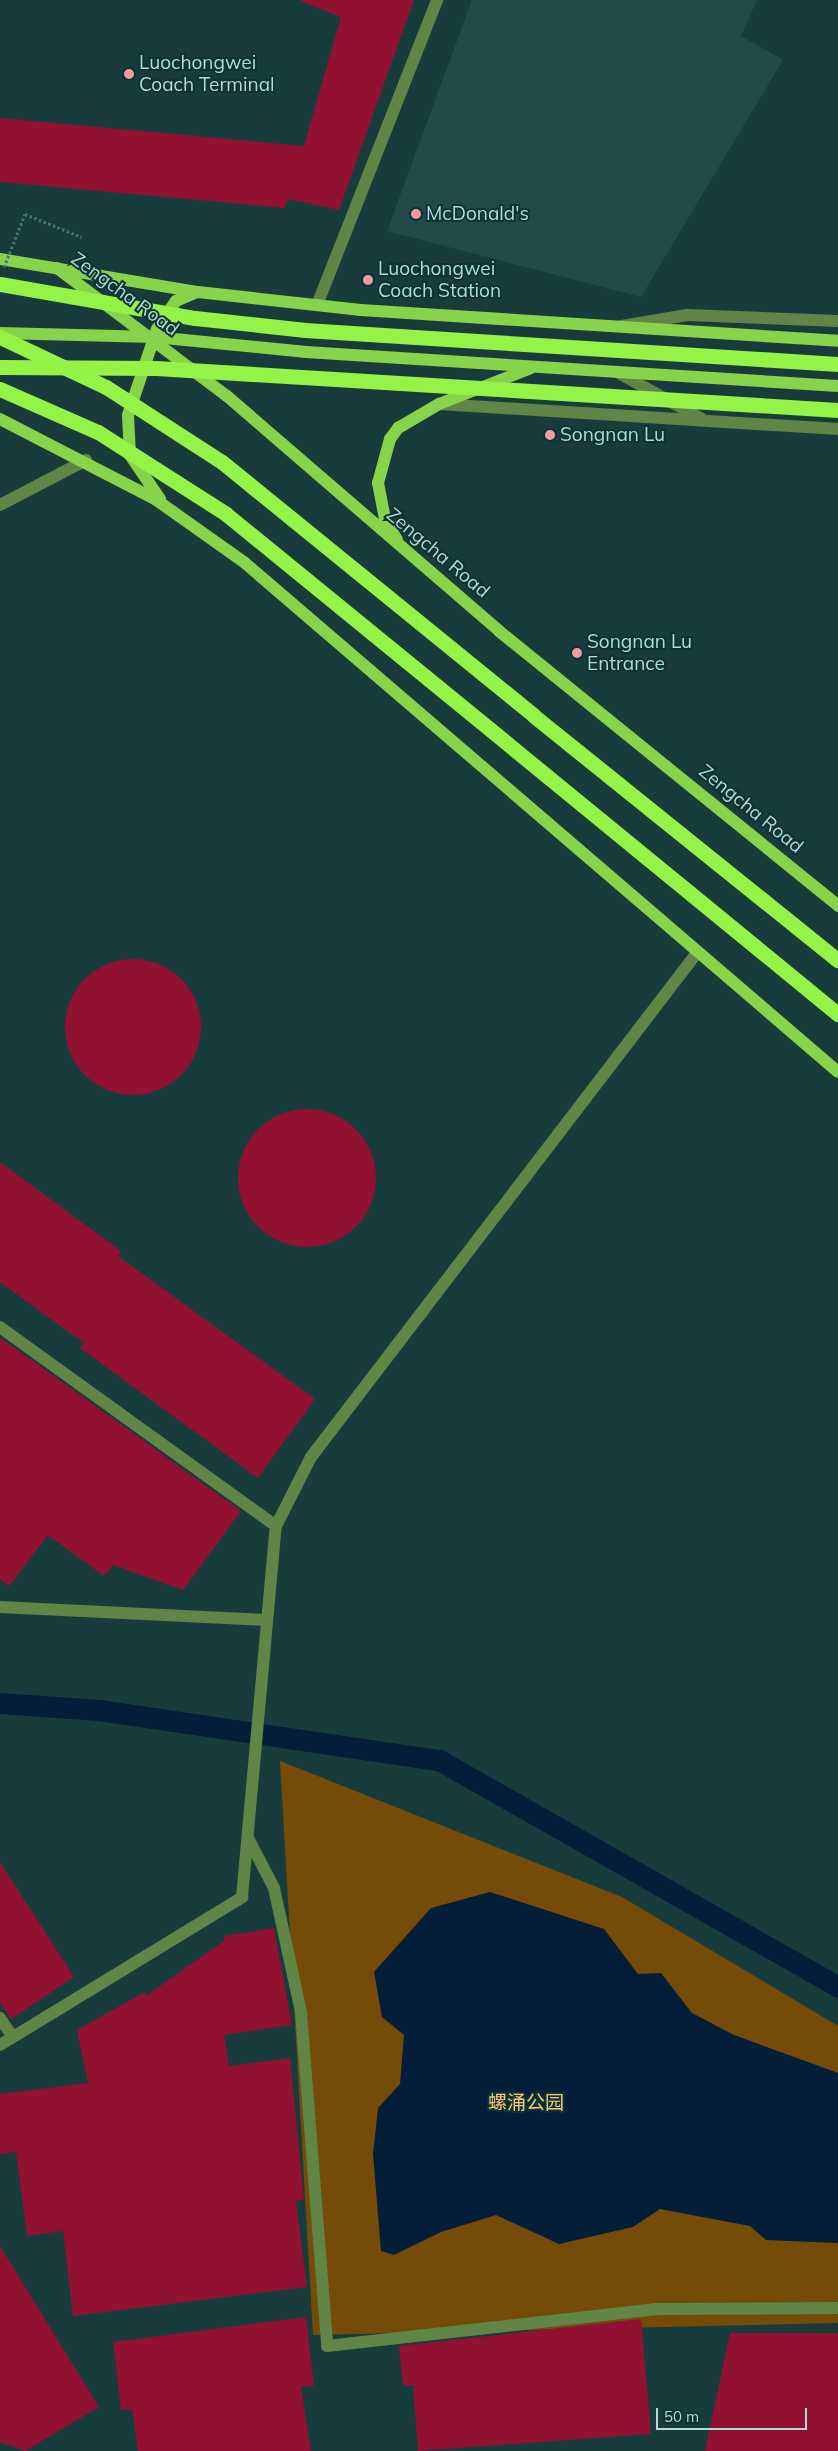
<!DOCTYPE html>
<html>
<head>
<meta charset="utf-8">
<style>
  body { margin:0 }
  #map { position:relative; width:838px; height:2451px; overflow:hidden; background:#183c3c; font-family:Mulish,"Noto Sans SC",sans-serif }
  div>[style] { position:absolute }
  .built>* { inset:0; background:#214a49 }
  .green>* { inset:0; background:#744c08 }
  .water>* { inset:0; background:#041d39 }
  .canal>* { height:21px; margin:-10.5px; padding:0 10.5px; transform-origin:10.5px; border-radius:10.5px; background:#041d39 }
  .building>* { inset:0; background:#911133 }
  .round { border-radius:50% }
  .path>* { height:3px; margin-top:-1.5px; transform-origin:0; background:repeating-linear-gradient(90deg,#497272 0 2.5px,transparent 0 5px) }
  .minor>* { height:12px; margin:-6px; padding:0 6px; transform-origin:6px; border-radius:6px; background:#608547 }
  .major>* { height:12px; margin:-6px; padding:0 6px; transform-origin:6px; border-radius:6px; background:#87d349 }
  .highway>* { height:15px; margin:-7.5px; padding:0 7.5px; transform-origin:7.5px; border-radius:7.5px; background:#95f246 }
  .path-bridge>* { height:3px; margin-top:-1.5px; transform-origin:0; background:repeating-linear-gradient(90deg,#497272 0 2.5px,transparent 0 5px) }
  .highway-bridge>* { height:15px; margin:-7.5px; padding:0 7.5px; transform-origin:7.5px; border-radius:7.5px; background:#95f246 }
  .dots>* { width:14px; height:14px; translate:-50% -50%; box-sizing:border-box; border:2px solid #0d3232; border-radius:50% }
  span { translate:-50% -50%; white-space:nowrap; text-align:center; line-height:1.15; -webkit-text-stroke:4px #0d3232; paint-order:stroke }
  .poi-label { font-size:19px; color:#abdedc }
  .left { translate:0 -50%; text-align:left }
  .street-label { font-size:19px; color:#abdedc }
  .park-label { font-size:19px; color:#fbc377 }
  .scale { position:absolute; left:656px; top:2408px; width:151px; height:22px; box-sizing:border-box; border:2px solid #abdedc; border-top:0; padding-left:6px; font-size:15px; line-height:18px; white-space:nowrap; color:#abdedc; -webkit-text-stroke:4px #0d3232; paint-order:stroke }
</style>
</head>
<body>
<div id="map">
  <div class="built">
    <div style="clip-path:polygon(472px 0,757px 0,741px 36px,783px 60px,641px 297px,387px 231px)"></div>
  </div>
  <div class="green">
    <div style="clip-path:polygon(280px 1761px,622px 1897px,838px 2026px,838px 2323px,313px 2335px)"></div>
  </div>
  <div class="water">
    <div style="clip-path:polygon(490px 1892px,604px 1929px,638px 1974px,661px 1973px,692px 2013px,734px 2035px,838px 2073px,838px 2243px,766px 2240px,750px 2226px,660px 2209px,633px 2227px,559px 2244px,496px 2215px,441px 2232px,394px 2255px,381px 2251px,373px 2154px,378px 2108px,400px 2084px,404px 2035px,382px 2017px,374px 1972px,431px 1908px)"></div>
  </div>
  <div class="canal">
    <div style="left:0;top:1703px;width:99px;rotate:4deg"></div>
    <div style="left:99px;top:1710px;width:344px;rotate:8.4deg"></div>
    <div style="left:439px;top:1760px;width:459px;rotate:29.6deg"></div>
  </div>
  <div class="building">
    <div style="clip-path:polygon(299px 0,414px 0,339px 210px,288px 199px,285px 208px,0 182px,0 118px,304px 146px,341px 17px)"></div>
    <div class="round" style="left:65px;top:959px;width:136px;height:136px"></div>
    <div class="round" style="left:238px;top:1109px;width:138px;height:138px"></div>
    <div style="clip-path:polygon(0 1162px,121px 1251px,118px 1256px,315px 1399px,258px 1478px,80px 1348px,84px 1343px,0 1282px)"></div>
    <div style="clip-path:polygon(0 1337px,241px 1511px,183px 1590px,113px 1565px,104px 1576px,48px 1535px,9px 1586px,0 1579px)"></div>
    <div style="clip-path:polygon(0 1862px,74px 1977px,11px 2019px,0 2003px)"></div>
    <div style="clip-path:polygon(274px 1928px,292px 2025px,224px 2035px,229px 2066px,290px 2058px,304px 2200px,296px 2201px,307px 2287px,73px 2316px,63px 2231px,27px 2236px,16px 2152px,0 2154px,0 2094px,88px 2083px,77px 2030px,145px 1992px,146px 1996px,224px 1941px,224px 1936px)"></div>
    <div style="clip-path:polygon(0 2246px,99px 2407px,25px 2451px,0 2442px)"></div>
    <div style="clip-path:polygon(306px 2317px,314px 2386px,301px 2387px,311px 2451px,138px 2451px,132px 2409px,121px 2410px,113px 2342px)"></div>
    <div style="clip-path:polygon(641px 2319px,651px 2434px,418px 2451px,413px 2385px,403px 2386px,399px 2346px)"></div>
    <div style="clip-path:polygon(730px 2333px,838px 2333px,838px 2451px,705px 2451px)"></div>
  </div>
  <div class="path">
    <div style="left:25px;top:214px;width:61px;rotate:22deg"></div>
  </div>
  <div class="minor">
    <div style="left:317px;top:305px;width:328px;rotate:-68.5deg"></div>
    <div style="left:622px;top:326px;width:66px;rotate:-9.6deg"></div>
    <div style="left:687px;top:315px;width:151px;rotate:2.3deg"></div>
    <div style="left:617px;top:372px;width:97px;rotate:28.9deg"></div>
    <div style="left:439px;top:404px;width:400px;rotate:3.6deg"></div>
    <div style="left:0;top:505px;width:97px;rotate:-27.6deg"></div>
    <div style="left:0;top:1327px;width:340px;rotate:35.8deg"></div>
    <div style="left:0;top:1607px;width:265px;rotate:2.8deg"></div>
    <div style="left:248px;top:1838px;width:56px;rotate:62.5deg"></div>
    <div style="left:274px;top:1888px;width:127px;rotate:77.7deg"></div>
    <div style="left:301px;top:2012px;width:335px;rotate:85.5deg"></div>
    <div style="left:327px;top:2346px;width:330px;rotate:-6.4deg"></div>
    <div style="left:655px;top:2309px;width:183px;rotate:-0.3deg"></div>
    <div style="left:0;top:2018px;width:23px;rotate:56deg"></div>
    <div style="left:0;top:2045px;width:284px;rotate:-31.4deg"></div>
    <div style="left:242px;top:1897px;width:373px;rotate:-84.8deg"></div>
    <div style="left:276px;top:1526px;width:77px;rotate:-63.1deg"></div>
    <div style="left:311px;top:1457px;width:633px;rotate:-52.57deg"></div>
  </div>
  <div class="major">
    <div style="left:0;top:259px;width:201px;rotate:9.5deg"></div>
    <div style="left:198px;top:292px;width:164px;rotate:6.3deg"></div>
    <div style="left:361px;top:310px;width:478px;rotate:3.7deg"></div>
    <div style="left:57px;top:268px;width:213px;rotate:37deg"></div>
    <div style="left:227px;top:396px;width:359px;rotate:40.8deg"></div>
    <div style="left:499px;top:631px;width:437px;rotate:39deg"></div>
    <div style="left:0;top:333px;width:154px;rotate:1.5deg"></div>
    <div style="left:154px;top:337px;width:153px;rotate:5.6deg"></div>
    <div style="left:306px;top:352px;width:533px;rotate:3.66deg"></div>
    <div style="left:0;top:419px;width:174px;rotate:27.3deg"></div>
    <div style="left:155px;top:499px;width:110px;rotate:35.4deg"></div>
    <div style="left:245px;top:563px;width:781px;rotate:40.64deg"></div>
    <div style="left:160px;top:499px;width:53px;rotate:-124.3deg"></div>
    <div style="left:130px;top:455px;width:40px;rotate:-92.9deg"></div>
    <div style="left:128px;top:415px;width:91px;rotate:-71.4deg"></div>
    <div style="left:157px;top:329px;width:34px;rotate:-56deg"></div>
    <div style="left:176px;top:301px;width:21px;rotate:-23deg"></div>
    <div style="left:397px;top:540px;width:24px;rotate:-120deg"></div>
    <div style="left:385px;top:519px;width:37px;rotate:-101deg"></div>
    <div style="left:378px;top:483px;width:46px;rotate:-74.7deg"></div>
    <div style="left:390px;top:439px;width:14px;rotate:-54deg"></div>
    <div style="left:398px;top:428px;width:48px;rotate:-30.3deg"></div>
    <div style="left:439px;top:404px;width:97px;rotate:-21.3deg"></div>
  </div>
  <div class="highway">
    <div style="left:534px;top:716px;width:390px;rotate:38.8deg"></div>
    <div style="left:509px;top:745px;width:425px;rotate:39.3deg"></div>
  </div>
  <div class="path-bridge">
    <div style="left:4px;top:267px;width:57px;rotate:-68.4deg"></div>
  </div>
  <div class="highway-bridge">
    <div style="left:0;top:284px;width:198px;rotate:9.9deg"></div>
    <div style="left:195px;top:318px;width:111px;rotate:6.2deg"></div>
    <div style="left:305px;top:330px;width:534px;rotate:3.65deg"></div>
    <div style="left:0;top:337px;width:117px;rotate:25.3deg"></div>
    <div style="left:106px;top:387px;width:138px;rotate:32.9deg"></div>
    <div style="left:222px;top:462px;width:402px;rotate:39.1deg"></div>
    <div style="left:0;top:367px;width:156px;rotate:0.4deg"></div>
    <div style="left:156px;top:368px;width:683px;rotate:3.52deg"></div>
    <div style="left:0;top:389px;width:107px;rotate:23.7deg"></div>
    <div style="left:98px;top:432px;width:152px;rotate:32.6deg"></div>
    <div style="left:226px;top:514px;width:365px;rotate:39.2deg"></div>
  </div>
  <div class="dots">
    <div style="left:129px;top:74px;background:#f49aa3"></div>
    <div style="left:416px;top:214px;background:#f49aa3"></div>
    <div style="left:368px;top:280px;background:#f49aa3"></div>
    <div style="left:550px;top:435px;background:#f49aa3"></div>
    <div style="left:577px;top:653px;background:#f49aa3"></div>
  </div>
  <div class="poi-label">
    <span class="left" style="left:139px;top:74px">Luochongwei<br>Coach Terminal</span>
    <span class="left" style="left:426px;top:214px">McDonald's</span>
    <span class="left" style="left:378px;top:280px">Luochongwei<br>Coach Station</span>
    <span class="left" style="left:560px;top:435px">Songnan Lu</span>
    <span class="left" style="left:587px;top:653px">Songnan Lu<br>Entrance</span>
  </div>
  <div class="street-label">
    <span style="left:125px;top:294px;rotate:36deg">Zengcha Road</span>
    <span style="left:438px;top:553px;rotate:40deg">Zengcha Road</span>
    <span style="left:751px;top:809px;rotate:39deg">Zengcha Road</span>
  </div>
  <div class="park-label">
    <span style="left:526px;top:2103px">螺涌公园</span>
  </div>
  <div class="scale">50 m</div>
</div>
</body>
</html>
